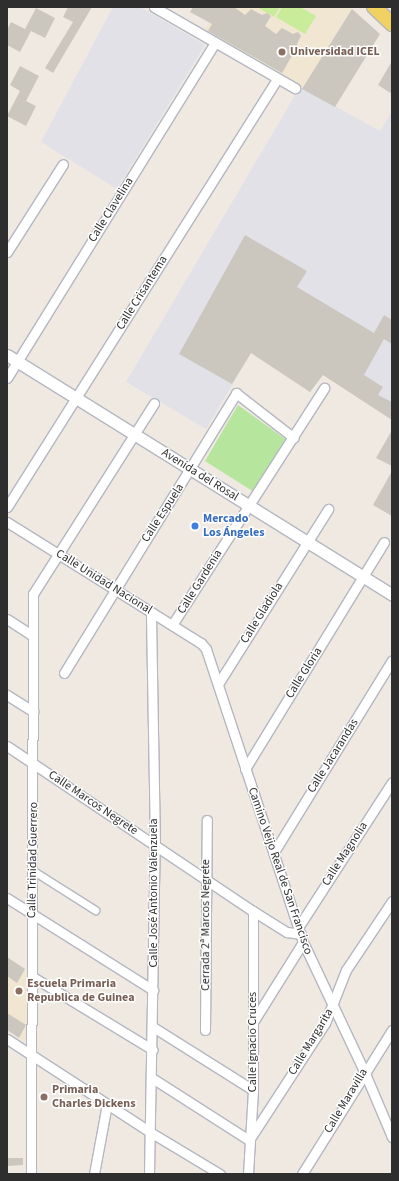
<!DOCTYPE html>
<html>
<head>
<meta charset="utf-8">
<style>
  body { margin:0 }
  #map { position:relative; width:399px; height:1181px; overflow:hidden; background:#efe9e1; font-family:"Source Sans 3",sans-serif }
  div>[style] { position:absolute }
  .industrial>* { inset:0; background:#e3e1e8 }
  .education>* { inset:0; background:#f0e6d1 }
  .green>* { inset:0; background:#b6e59e }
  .pitch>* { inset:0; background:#c9ec9a }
  .building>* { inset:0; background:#cbc7bf }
  .roads { filter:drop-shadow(1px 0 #b4b7c1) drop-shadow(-1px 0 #b4b7c1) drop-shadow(0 1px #b4b7c1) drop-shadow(0 -1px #b4b7c1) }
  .pedestrian>* { height:7px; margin:-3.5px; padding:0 3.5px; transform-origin:3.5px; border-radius:3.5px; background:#fff }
  .minor>* { height:9px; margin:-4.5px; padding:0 4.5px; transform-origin:4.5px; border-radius:4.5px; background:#fff }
  .tertiary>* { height:11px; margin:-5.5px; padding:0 5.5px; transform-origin:5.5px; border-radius:5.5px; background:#fff }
  .primary>* { height:14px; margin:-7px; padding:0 7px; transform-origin:7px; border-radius:7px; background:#f2d163 }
  .dots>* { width:11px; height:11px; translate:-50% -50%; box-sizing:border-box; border:2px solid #fff; border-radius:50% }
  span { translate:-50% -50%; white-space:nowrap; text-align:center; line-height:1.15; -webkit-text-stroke:3px #fff; paint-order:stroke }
  .education-label { font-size:12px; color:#785e54; font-weight:700 }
  .left { translate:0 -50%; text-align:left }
  .street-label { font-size:12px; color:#2e2e2e }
  .shop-label { font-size:12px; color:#366cbe; font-weight:700 }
  .frame { position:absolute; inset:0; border:8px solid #2e2e2e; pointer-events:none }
</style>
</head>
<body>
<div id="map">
  <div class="industrial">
    <div style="clip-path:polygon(113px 7px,140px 7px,205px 45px,117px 189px,41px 142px)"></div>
    <div style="clip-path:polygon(300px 87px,380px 131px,392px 111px,392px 420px,323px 375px,310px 392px,251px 353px,206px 429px,126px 382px)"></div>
  </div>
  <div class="education">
    <div style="clip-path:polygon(218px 7px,350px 7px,352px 9px,302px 89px,204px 32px)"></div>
    <div style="clip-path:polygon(7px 957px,30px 973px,31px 1045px,7px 1030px)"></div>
  </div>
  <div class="green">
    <div style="clip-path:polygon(238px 405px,285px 439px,254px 492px,205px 461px)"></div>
  </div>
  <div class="pitch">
    <div style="clip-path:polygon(257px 7px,280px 7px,274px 17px)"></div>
    <div style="clip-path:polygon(282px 7px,300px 7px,316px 16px,305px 34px,276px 17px)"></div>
  </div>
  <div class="building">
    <div style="clip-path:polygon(68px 7px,92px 7px,53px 73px,45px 68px,73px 22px,63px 17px)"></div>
    <div style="clip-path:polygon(193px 7px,234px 7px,245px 15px,251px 9px,262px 15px,267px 13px,271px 16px,265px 26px,276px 34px,282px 28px,293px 34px,298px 32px,301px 36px,297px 44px,298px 45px,282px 73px,208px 31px,212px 24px,190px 12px)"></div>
    <div style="clip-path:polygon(36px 8px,55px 18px,45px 38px,31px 31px,20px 52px,7px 45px,7px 30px,11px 22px,25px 29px)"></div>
    <div style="clip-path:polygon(352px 9px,380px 34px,335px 107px,302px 89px)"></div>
    <div style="clip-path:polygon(392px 61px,392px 94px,378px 85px)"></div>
    <div style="clip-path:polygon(20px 66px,39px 76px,26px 101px,36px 106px,26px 126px,7px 116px,20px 91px,10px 85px)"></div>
    <div style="clip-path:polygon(245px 235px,307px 271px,297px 287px,374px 333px,384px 315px,392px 320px,392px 344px,384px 339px,364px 375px,383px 387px,378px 395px,392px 402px,392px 420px,323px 375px,310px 392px,251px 353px,232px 384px,179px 354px)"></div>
    <div style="clip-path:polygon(392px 430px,392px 466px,376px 458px)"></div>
    <div style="clip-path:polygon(392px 471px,392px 516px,373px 505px)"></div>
    <div style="clip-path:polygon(7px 957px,25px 969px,17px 983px,7px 976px)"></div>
    <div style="clip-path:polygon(7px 1013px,26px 1025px,19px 1038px,7px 1030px)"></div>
    <div style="clip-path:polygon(7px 1158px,23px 1158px,23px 1165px,7px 1166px)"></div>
  </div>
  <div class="roads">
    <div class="pedestrian">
      <div style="left:32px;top:870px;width:75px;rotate:32.4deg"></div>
    </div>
    <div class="minor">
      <div style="left:154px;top:7px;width:163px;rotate:29.9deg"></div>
      <div style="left:7px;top:252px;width:104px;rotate:-57.5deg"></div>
      <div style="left:7px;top:378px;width:395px;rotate:-58.2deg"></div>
      <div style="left:7px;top:507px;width:506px;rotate:-57.75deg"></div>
      <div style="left:7px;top:522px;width:229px;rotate:32deg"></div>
      <div style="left:201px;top:643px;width:8px;rotate:50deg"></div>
      <div style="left:206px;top:649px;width:309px;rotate:71.7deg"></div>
      <div style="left:303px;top:942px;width:143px;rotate:64.7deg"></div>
      <div style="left:364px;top:1071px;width:72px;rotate:67deg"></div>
      <div style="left:7px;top:619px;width:31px;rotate:33deg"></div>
      <div style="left:172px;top:625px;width:282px;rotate:-57.3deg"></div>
      <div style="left:64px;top:673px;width:329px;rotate:-58.4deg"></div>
      <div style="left:236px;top:393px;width:73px;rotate:37.8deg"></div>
      <div style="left:218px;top:684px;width:207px;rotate:-57.8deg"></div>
      <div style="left:7px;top:695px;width:31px;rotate:32deg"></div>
      <div style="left:7px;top:746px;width:296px;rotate:33.9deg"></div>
      <div style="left:253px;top:911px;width:40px;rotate:32deg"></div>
      <div style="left:287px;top:932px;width:14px;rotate:8deg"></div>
      <div style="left:245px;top:769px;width:266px;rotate:-58.5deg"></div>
      <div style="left:274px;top:852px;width:225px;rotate:-58.4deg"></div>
      <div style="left:7px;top:898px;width:173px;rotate:32.2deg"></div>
      <div style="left:299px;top:926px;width:171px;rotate:-57.1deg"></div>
      <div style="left:33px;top:977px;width:140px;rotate:31.3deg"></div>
      <div style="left:253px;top:1022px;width:94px;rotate:-58deg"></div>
      <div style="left:153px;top:1027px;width:118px;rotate:32.2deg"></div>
      <div style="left:205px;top:1030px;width:210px;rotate:-89.5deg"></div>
      <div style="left:7px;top:1039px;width:171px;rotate:33deg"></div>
      <div style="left:150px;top:1132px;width:82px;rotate:31deg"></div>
      <div style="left:152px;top:1078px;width:115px;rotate:32.6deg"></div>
      <div style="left:249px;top:1140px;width:140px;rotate:-57deg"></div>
      <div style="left:325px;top:1023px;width:57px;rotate:-68.4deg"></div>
      <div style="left:346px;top:970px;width:83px;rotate:-56.3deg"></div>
      <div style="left:31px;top:1174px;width:580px;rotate:-89.8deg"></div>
      <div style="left:33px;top:594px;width:226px;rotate:-57.6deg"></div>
      <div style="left:94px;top:1174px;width:71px;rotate:-79.5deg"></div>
      <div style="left:149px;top:1174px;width:329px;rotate:-89deg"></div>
      <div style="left:155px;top:845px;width:233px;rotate:-91deg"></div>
      <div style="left:248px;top:1174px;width:84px;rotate:-86.6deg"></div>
      <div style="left:253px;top:1090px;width:179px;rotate:-90deg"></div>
      <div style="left:302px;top:1174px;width:170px;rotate:-58deg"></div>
    </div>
    <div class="tertiary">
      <div style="left:7px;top:355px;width:454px;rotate:31.9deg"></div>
    </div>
    <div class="primary">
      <div style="left:374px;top:7px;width:25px;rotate:43deg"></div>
    </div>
  </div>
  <div class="dots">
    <div style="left:282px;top:52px;background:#8d6e63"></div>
    <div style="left:195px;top:526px;background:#3f7fe0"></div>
    <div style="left:19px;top:991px;background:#8d6e63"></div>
    <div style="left:44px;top:1097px;background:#8d6e63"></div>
  </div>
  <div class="education-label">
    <span class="left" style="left:290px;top:52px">Universidad ICEL</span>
    <span class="left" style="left:27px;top:991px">Escuela Primaria<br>Republica de Guinea</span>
    <span class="left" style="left:52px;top:1097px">Primaria<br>Charles Dickens</span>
  </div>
  <div class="street-label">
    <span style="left:111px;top:210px;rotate:-58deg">Calle Clavelina</span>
    <span style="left:142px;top:293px;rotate:-58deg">Calle Crisantema</span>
    <span style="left:200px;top:475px;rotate:32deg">Avenida del Rosal</span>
    <span style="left:163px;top:513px;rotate:-57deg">Calle Espuela</span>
    <span style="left:104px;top:582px;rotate:32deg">Calle Unidad Nacional</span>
    <span style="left:200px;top:582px;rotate:-58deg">Calle Gardenia</span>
    <span style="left:262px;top:613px;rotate:-58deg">Calle Gladiola</span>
    <span style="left:304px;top:673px;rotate:-58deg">Calle Gloria</span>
    <span style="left:333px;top:756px;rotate:-58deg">Calle Jacarandas</span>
    <span style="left:93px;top:803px;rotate:34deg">Calle Marcos Negrete</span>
    <span style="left:345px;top:854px;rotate:-57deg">Calle Magnolia</span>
    <span style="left:33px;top:860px;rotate:-89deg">Calle Trinidad Guerrero</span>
    <span style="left:280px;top:871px;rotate:71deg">Camino Veijo Real de San Francisco</span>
    <span style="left:154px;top:893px;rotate:-90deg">Calle José Antonio Valenzuela</span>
    <span style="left:206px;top:925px;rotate:-90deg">Cerrada 2ª Marcos Negrete</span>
    <span style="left:253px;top:1042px;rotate:-90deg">Calle Ignacio Cruces</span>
    <span style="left:311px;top:1042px;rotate:-59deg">Calle Margarita</span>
    <span style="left:346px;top:1101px;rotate:-59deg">Calle Maravilla</span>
  </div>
  <div class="shop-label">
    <span class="left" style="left:203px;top:526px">Mercado<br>Los Ángeles</span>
  </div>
  <div class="frame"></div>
</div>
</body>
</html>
